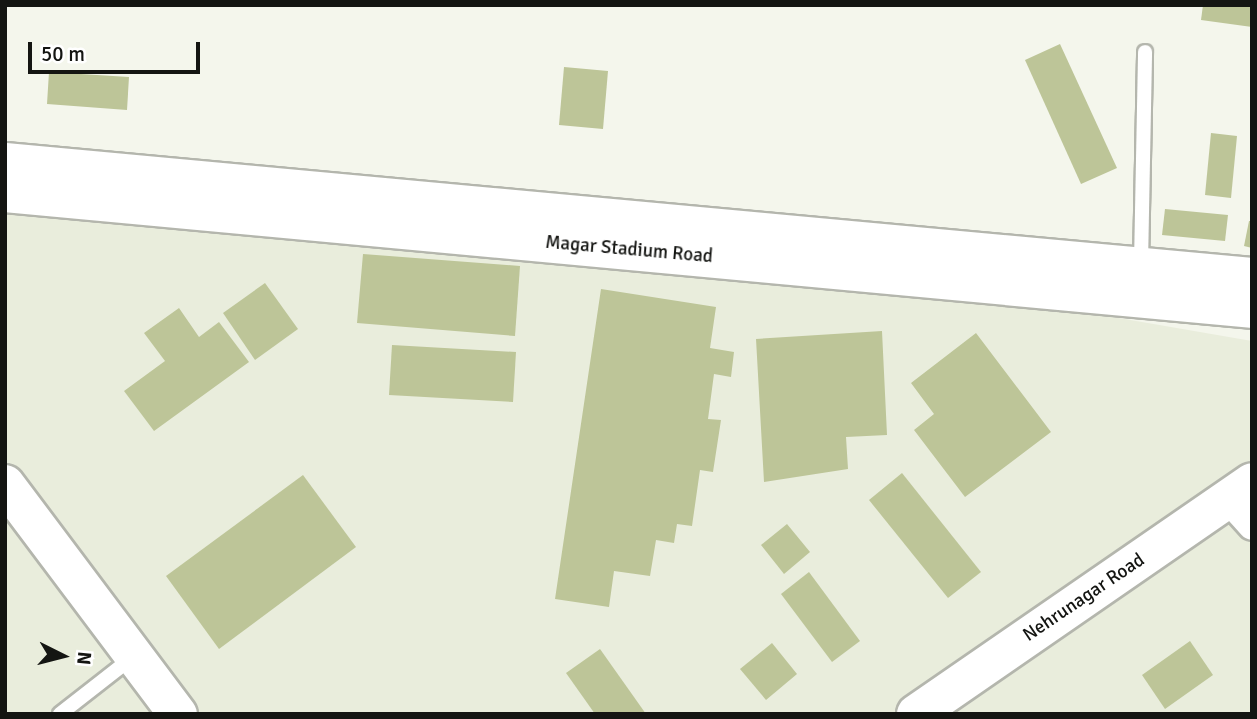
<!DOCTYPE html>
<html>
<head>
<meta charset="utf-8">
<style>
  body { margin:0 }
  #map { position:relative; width:1257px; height:719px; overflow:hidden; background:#f4f6ec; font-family:Signika,sans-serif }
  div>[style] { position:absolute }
  .built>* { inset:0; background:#e9eddc }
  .building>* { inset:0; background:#bdc598 }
  .roads { filter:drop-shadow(2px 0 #b4b6ad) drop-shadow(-2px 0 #b4b6ad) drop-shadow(0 2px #b4b6ad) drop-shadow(0 -2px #b4b6ad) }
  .lane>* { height:14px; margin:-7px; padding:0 7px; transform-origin:7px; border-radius:7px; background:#fff }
  .street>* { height:28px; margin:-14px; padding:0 14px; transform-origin:14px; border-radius:14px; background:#fff }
  .secondary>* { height:38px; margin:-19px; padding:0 19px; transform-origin:19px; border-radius:19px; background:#fff }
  span { translate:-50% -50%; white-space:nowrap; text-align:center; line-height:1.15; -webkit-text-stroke:5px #fff; paint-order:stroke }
  .street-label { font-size:19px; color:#141512 }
  .frame { position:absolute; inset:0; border:7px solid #141512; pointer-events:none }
  .north { position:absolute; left:28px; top:621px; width:70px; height:70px; -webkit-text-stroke:5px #fff; paint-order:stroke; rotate:96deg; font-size:19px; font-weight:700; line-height:28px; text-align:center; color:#141512 }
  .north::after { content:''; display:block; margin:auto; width:24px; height:32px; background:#141512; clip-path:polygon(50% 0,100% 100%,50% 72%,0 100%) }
  .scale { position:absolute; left:28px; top:42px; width:172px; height:32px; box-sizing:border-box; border:4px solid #141512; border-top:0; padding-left:9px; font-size:21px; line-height:24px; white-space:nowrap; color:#141512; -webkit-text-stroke:5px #fff; paint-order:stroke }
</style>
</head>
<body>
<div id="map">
  <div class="built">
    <div style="clip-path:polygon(5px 205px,1084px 312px,1252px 341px,1252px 714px,5px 714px)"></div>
  </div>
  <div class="building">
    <div style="clip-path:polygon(1203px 5px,1252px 5px,1252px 27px,1201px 20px)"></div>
    <div style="clip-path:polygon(1060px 44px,1117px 168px,1081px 184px,1025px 60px)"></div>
    <div style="clip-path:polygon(564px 67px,608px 71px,603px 129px,559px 125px)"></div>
    <div style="clip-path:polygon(49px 72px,129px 77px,127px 110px,47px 104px)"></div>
    <div style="clip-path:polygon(1211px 133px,1237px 136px,1231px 198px,1205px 195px)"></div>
    <div style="clip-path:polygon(1165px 209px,1228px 215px,1225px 241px,1162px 235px)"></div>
    <div style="clip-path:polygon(1249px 221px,1252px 221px,1252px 248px,1244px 246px)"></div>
    <div style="clip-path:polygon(363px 254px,520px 266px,515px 336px,357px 323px)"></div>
    <div style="clip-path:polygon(265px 283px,298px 329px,255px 360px,223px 313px)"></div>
    <div style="clip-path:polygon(601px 289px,716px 307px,710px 348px,734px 352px,731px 377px,714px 374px,708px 419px,721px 420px,713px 472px,700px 470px,692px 526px,677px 524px,674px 543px,656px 540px,650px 576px,614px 571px,609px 607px,555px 599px)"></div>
    <div style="clip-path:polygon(179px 308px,199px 337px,219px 322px,249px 362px,154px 431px,124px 391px,165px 361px,144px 333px)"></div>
    <div style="clip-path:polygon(882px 331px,887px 435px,846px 437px,848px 469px,764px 482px,756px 339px)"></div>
    <div style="clip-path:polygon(976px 333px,1051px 432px,965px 497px,914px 430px,934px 414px,911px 383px)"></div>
    <div style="clip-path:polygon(392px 345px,516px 352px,513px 402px,389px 395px)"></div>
    <div style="clip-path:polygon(902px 473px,981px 572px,948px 598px,869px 500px)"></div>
    <div style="clip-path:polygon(303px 475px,356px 547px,219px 649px,166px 576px)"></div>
    <div style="clip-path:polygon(787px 524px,810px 552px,784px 574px,761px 545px)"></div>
    <div style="clip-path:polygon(809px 572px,860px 641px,832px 662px,781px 594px)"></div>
    <div style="clip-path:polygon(1190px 641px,1213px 675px,1165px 709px,1142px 675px)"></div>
    <div style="clip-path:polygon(772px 643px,797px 674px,766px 700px,740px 669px)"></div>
    <div style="clip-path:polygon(600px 649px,646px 714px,595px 714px,566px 673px)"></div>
  </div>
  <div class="roads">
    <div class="lane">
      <div style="left:1141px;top:264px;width:212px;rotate:-88.9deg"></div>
      <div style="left:60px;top:714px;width:93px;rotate:-38deg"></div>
    </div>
    <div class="street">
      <div style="left:1228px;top:499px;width:36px;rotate:48deg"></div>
    </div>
    <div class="secondary">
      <div style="left:5px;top:162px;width:1252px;rotate:5.27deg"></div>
      <div style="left:5px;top:193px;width:1252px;rotate:5.31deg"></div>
      <div style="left:5px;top:484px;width:288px;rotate:53.1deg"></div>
      <div style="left:916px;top:714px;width:408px;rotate:-34.6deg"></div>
    </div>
  </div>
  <div class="street-label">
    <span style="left:629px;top:250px;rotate:5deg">Magar Stadium Road</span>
    <span style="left:1084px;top:598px;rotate:-34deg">Nehrunagar Road</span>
  </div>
  <div class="frame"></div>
  <div class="north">N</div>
  <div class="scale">50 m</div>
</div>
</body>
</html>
